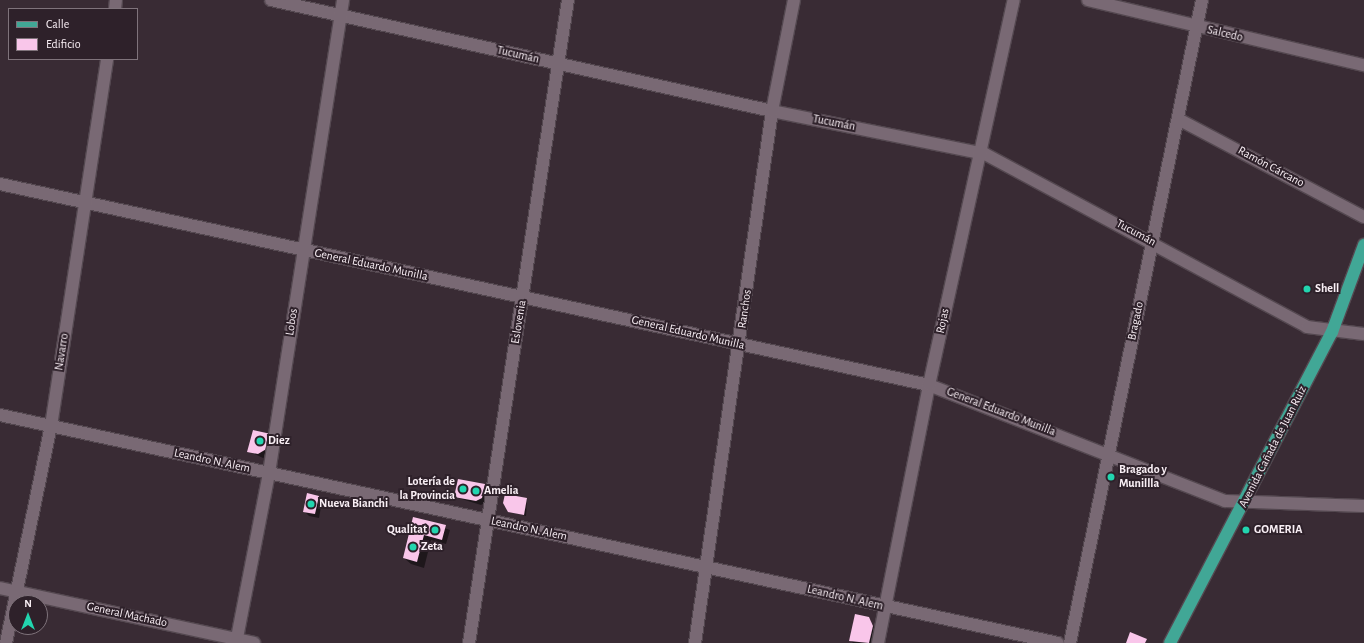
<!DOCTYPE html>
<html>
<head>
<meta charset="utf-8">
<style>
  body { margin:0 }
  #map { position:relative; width:1364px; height:643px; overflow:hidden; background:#392b34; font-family:"Alegreya Sans",sans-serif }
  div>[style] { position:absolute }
  .shadow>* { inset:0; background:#0007 }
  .building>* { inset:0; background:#f9c6ea }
  .roads { filter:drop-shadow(1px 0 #544850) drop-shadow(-1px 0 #544850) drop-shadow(0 1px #544850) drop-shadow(0 -1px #544850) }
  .street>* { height:12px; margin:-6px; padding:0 6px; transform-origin:6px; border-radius:6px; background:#796974 }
  .secondary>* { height:12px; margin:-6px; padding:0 6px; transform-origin:6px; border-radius:6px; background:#796974 }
  .primary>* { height:12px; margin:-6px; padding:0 6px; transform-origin:6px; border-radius:6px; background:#41a796 }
  .dots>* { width:11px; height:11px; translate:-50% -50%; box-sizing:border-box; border:2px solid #2e212a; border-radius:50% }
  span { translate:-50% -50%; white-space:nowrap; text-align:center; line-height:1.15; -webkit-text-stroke:4px #2e212a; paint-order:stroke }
  .street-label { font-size:12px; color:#f9eff5 }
  .poi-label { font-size:12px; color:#f9eff5; font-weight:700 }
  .left { translate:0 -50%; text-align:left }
  .right { translate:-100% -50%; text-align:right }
  .legend { position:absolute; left:8px; top:8px; width:130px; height:52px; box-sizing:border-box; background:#2e212a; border:1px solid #7f737b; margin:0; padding:5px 7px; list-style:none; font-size:12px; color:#f9eff5 }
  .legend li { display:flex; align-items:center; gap:8px; height:20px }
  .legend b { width:20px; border:1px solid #7f737b }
  .north { position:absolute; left:8px; top:595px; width:40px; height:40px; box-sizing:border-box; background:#2e212a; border:1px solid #7f737b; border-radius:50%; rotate:0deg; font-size:11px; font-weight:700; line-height:16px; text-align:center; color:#f9eff5 }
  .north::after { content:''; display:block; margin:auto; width:14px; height:18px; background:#22d5af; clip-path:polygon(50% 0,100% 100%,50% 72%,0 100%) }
</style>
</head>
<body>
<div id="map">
  <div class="shadow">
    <div style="clip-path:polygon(253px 431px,272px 452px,263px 458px,248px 451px)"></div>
    <div style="clip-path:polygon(484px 485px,489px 489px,486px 502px,481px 505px,455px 497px)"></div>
    <div style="clip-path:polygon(318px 497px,322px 501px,319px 518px,309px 516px,304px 511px)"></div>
    <div style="clip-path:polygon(527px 499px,526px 516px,509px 511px)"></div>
    <div style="clip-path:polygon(414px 518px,450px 530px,446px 544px,431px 540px,424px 568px,411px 564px,404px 558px)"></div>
    <div style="clip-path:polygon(869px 618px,876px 631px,874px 643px,853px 643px,851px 641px)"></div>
  </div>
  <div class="building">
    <div style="clip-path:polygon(253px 430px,271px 434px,268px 448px,258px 454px,247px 452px)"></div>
    <div style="clip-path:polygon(458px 479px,485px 484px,482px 498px,476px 501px,454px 497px)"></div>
    <div style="clip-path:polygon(307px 493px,319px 496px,315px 514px,303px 512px)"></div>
    <div style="clip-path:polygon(505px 494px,527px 498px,524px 515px,508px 512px,503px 503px)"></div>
    <div style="clip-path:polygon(413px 517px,446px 525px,442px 540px,424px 535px,417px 562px,403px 558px)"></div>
    <div style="clip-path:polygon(855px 614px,869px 617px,873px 626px,869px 643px,849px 641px)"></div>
    <div style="clip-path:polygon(1130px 632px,1147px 639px,1145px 643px,1126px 643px)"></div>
  </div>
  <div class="roads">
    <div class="street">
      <div style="left:271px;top:0;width:513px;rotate:12.49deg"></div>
      <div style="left:772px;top:111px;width:217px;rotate:11.4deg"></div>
      <div style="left:985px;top:154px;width:366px;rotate:28.2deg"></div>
      <div style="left:1307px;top:327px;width:57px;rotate:7deg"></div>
      <div style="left:1088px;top:0;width:284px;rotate:13.3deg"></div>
      <div style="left:115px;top:9px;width:9px;rotate:-84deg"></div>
      <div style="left:1178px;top:119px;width:210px;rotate:27.8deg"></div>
      <div style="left:0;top:184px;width:950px;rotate:12.21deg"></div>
      <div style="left:929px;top:385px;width:318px;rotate:21.4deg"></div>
      <div style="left:1225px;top:501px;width:139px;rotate:2.1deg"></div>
      <div style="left:0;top:588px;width:260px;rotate:12.2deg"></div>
      <div style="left:6px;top:643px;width:222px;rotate:-78.3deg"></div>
      <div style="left:51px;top:426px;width:371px;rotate:-81.3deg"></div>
      <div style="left:236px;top:643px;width:173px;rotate:-79deg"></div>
      <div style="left:269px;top:473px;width:479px;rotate:-81.1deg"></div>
      <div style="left:469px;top:643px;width:651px;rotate:-81.25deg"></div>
      <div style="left:695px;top:643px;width:538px;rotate:-81.76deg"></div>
      <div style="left:772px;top:111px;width:113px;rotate:-78.8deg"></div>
      <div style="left:878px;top:643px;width:263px;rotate:-78.8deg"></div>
      <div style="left:929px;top:385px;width:394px;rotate:-77.6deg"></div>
      <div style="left:1070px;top:643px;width:656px;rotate:-78.4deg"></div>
    </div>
    <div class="secondary">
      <div style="left:0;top:415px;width:1082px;rotate:12.16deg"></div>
    </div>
    <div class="primary">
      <div style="left:1170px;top:643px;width:351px;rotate:-62.5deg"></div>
      <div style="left:1332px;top:332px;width:93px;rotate:-69.8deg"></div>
    </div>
  </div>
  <div class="dots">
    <div style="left:1307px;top:289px;background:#22d5af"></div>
    <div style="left:260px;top:441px;background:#22d5af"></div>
    <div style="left:1111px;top:477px;background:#22d5af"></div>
    <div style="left:463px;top:489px;background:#22d5af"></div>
    <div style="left:476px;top:491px;background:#22d5af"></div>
    <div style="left:311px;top:504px;background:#22d5af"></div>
    <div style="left:435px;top:530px;background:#22d5af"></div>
    <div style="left:1246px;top:530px;background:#22d5af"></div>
    <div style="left:413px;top:547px;background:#22d5af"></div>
  </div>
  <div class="street-label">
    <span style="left:1225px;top:34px;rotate:13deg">Salcedo</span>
    <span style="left:518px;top:55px;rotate:13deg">Tucumán</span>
    <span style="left:834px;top:123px;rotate:11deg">Tucumán</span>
    <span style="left:1271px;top:167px;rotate:28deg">Ramón Cárcano</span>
    <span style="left:1136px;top:233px;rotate:28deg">Tucumán</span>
    <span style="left:371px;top:265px;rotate:12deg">General Eduardo Munilla</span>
    <span style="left:745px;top:309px;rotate:-82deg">Ranchos</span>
    <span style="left:943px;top:321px;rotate:-78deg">Rojas</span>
    <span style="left:1136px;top:321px;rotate:-78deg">Bragado</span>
    <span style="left:292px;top:322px;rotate:-81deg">Lobos</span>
    <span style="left:519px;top:322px;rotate:-81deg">Eslovenia</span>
    <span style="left:688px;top:333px;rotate:13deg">General Eduardo Munilla</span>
    <span style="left:62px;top:352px;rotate:-81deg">Navarro</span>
    <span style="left:1001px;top:412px;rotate:21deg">General Eduardo Munilla</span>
    <span style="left:1273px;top:447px;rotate:-63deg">Avenida Cañada de Juan Ruiz</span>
    <span style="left:212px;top:461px;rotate:12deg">Leandro N. Alem</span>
    <span style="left:529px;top:529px;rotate:12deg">Leandro N. Alem</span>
    <span style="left:845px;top:598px;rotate:13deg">Leandro N. Alem</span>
    <span style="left:127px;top:615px;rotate:12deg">General Machado</span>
  </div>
  <div class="poi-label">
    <span class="left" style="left:1315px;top:289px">Shell</span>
    <span class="left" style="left:268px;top:441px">Diez</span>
    <span class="left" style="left:1119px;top:477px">Bragado y<br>Munillla</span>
    <span class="right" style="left:455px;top:489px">Lotería de<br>la Provincia</span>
    <span class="left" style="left:484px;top:491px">Amelia</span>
    <span class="left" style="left:319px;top:504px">Nueva Bianchi</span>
    <span class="right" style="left:427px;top:530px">Qualitat</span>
    <span class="left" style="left:1254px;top:530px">GOMERIA</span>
    <span class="left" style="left:421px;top:547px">Zeta</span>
  </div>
  <ul class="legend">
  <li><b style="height:5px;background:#41a796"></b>Calle</li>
  <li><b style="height:11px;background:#f9c6ea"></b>Edificio</li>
  </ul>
  <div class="north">N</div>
</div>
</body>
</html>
